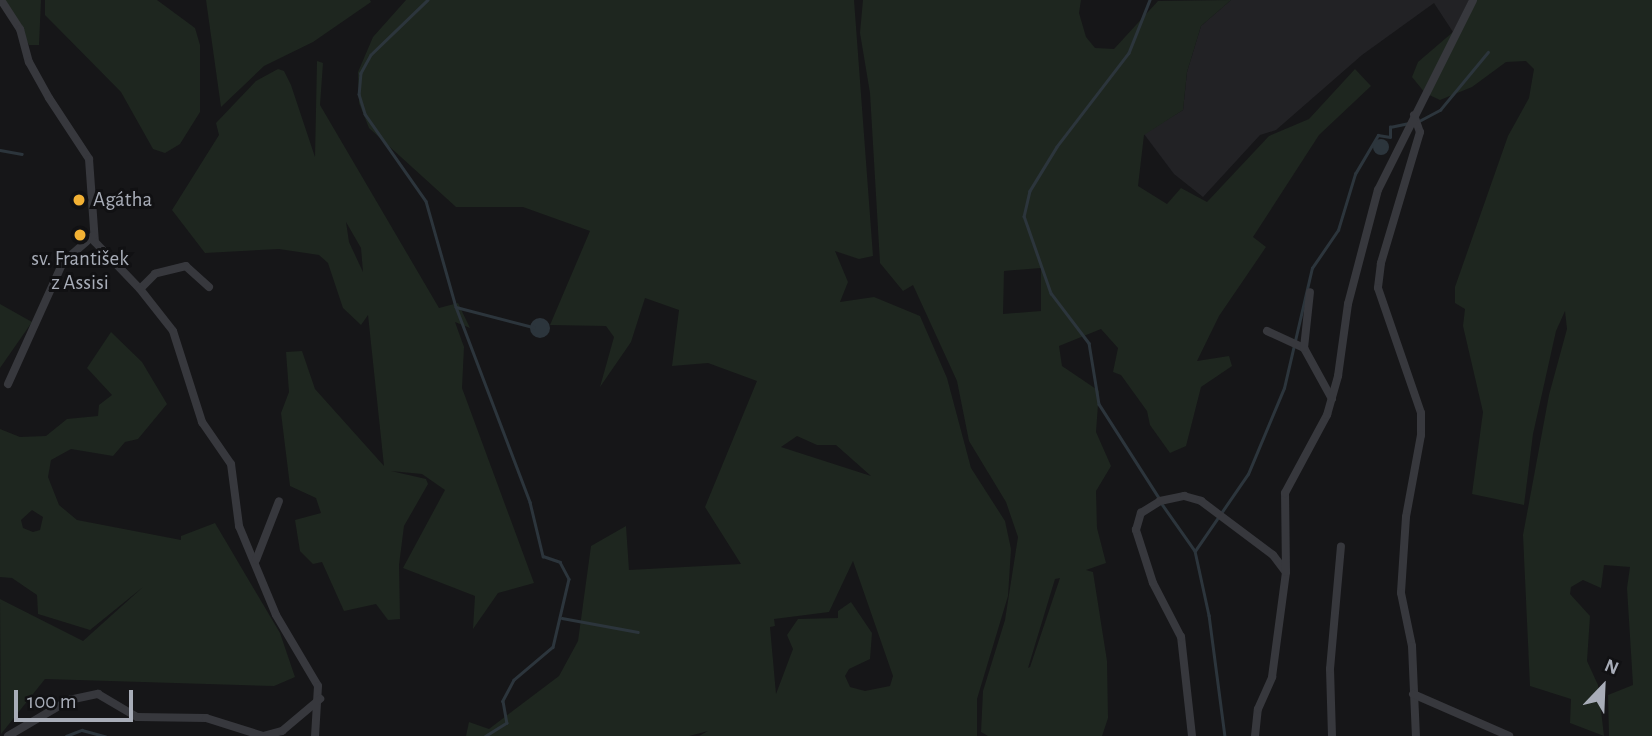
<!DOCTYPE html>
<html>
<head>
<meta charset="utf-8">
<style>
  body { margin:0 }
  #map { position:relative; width:1652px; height:736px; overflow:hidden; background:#161618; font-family:"Alegreya Sans",sans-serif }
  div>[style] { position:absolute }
  .built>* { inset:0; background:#222225 }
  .green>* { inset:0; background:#1e261f }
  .water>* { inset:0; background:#2c353c }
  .round { border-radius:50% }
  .stream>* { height:2.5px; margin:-1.25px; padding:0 1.25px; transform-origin:1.25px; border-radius:1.25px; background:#2c353c }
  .street>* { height:8px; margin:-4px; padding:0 4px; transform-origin:4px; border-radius:4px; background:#37383d }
  .dots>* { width:19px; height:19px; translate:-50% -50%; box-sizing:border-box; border:4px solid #111113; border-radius:50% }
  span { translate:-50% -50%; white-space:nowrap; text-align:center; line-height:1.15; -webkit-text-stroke:6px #111113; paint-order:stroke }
  .poi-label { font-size:21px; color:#a8adb8 }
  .left { translate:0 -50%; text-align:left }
  .north { position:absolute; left:1568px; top:652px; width:70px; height:70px; -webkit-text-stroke:5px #111113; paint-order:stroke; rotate:23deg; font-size:19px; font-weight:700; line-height:28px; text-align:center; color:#a8adb8 }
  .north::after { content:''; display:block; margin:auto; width:24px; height:32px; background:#a8adb8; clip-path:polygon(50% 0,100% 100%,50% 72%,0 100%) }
  .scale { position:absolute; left:14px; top:690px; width:119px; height:32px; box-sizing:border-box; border:4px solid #a8adb8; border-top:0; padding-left:9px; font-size:21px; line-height:24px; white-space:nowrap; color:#a8adb8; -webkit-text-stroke:5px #111113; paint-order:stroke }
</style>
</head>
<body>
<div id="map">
  <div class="built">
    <div style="clip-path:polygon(1231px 0,1469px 0,1453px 32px,1434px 3px,1362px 55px,1276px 130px,1260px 135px,1203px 197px,1174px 174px,1144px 134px,1183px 110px,1187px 72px,1201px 26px)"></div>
  </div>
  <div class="green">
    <div style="clip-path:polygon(3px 0,41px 0,39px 45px,29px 45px)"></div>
    <div style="clip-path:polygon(45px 0,157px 0,195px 28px,200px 45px,200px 112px,180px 144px,165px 153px,153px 149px,121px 92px,45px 15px)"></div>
    <div style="clip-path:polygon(206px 0,370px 0,371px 2px,313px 42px,264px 66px,221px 107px)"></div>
    <div style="clip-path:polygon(evenodd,406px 0,854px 0,873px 256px,859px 259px,835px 251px,848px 282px,840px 302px,874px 297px,920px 316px,947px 378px,971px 468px,1005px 521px,1011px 549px,1008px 596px,977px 699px,977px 736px,699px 736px,708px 731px,689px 736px,466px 736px,469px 722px,489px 729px,559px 676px,578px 641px,591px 546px,626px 526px,629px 570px,741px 564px,705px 507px,757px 381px,708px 363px,672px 366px,679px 310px,645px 298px,631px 342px,600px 387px,614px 337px,606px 326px,550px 325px,590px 231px,523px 207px,456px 207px,369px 128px,359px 103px,358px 72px,373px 37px,406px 0,797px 436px,817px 445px,836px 445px,871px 476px,781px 447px,797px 436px,406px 0,853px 561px,893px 676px,890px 686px,865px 691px,850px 687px,845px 676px,849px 669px,870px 659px,872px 633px,851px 602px,838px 611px,838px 618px,798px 619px,787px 635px,793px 649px,776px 694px,770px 627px,775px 626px,774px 619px,829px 612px,853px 561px)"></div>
    <div style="clip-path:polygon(evenodd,863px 0,1081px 0,1079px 13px,1086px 37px,1095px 48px,1114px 49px,1158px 1px,1231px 0,1201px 26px,1187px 72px,1183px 110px,1144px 135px,1138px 186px,1167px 204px,1181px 188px,1207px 202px,1269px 136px,1309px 119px,1355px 69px,1371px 86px,1319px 135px,1253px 237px,1266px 247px,1219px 316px,1197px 361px,1229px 356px,1232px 366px,1201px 387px,1186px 446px,1170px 453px,1150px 425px,1147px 411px,1121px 375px,1113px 372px,1118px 348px,1101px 329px,1059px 346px,1062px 366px,1099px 391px,1096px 432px,1111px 466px,1096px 491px,1097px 528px,1106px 563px,1086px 570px,1093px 572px,1107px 661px,1108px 718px,1102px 736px,988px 736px,981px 732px,983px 691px,1005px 620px,1018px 537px,1006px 502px,969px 441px,957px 381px,913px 285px,903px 291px,880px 263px,870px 93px,860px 33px,863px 0,1041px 268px,1041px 311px,1003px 314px,1004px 271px,1041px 268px,863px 0,1060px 578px,1030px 667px,1028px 668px,1055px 579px,1060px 578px)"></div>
    <div style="clip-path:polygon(1475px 0,1652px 0,1652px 736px,1609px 736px,1608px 695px,1633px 685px,1627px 588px,1630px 567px,1604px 565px,1601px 588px,1583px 580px,1571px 587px,1570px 594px,1590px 616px,1587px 661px,1598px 685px,1604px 736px,1570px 723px,1571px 699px,1530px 686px,1523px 535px,1549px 395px,1567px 329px,1565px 311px,1556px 331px,1533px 434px,1524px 505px,1472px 494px,1483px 412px,1463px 326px,1465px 309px,1455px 303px,1455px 287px,1508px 136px,1529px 98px,1534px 69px,1526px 61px,1506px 62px,1472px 87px,1440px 100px,1425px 93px,1412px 77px,1418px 62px,1453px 32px)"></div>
    <div style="clip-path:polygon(evenodd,317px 61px,323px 63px,320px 105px,439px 308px,458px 303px,470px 328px,455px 322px,464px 347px,462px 388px,534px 583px,498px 593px,473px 629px,475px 596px,403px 568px,445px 490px,422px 474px,391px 471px,426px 479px,428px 484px,404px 526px,399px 565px,400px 619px,388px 620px,376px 604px,344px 611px,322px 562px,313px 564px,300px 551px,295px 520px,321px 513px,316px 498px,290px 486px,281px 413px,289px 392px,286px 352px,302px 351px,315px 389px,384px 466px,368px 315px,361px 325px,343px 308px,328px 263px,319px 255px,279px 249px,205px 253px,172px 210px,219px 135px,216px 123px,256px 81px,278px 69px,284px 71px,291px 85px,315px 157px,317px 61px,346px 222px,361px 248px,363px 272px,349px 242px,346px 222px)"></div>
    <div style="clip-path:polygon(0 304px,32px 322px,0 368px)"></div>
    <div style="clip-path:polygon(evenodd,111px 332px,142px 362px,167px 404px,138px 439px,125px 442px,113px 456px,71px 449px,51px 460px,48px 477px,59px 505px,77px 520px,181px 540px,181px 536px,215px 523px,280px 633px,295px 677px,274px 686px,45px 679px,1px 734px,0 599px,83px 641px,143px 587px,90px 630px,38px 614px,37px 595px,12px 578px,0 577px,0 429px,20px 437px,46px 436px,67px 419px,98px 416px,99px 405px,112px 395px,87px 368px,111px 332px,32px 510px,43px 517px,40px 530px,33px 532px,23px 528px,21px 520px,32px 510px)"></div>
  </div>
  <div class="water">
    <div class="round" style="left:1373px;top:139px;width:16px;height:16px"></div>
    <div class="round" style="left:530px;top:318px;width:20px;height:20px"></div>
  </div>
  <div class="stream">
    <div style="left:428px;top:0;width:79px;rotate:136deg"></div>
    <div style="left:371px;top:55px;width:21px;rotate:119deg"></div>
    <div style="left:361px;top:73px;width:21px;rotate:95deg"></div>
    <div style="left:359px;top:94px;width:21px;rotate:73deg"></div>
    <div style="left:365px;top:114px;width:106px;rotate:55deg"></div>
    <div style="left:426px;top:201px;width:110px;rotate:74.2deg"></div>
    <div style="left:456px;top:307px;width:209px;rotate:69.2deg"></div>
    <div style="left:530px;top:502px;width:56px;rotate:76.5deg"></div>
    <div style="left:543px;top:556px;width:18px;rotate:19deg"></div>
    <div style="left:560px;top:562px;width:19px;rotate:62deg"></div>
    <div style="left:569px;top:579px;width:70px;rotate:103.2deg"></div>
    <div style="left:553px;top:647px;width:51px;rotate:139.8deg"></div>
    <div style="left:514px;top:680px;width:24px;rotate:118deg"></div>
    <div style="left:503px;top:701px;width:22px;rotate:80deg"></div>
    <div style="left:507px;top:723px;width:25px;rotate:148deg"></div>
    <div style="left:1150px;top:0;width:57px;rotate:111.6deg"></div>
    <div style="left:1129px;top:53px;width:118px;rotate:127.5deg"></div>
    <div style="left:1057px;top:147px;width:52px;rotate:121.5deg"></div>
    <div style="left:1030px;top:191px;width:26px;rotate:103deg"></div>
    <div style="left:1024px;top:216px;width:82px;rotate:70.7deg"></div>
    <div style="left:1051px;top:293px;width:63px;rotate:52.8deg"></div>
    <div style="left:1089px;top:343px;width:62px;rotate:80.7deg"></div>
    <div style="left:1099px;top:404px;width:112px;rotate:57.4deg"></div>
    <div style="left:1419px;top:121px;width:24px;rotate:-28deg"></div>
    <div style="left:1440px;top:110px;width:75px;rotate:-50.4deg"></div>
    <div style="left:0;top:150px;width:22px;rotate:10deg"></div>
    <div style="left:456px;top:307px;width:80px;rotate:14.6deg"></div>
    <div style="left:1162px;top:504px;width:57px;rotate:54.9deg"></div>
    <div style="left:1195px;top:551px;width:66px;rotate:77.7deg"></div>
    <div style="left:1209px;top:615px;width:122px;rotate:82.5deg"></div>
    <div style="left:1195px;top:551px;width:93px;rotate:-55.5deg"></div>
    <div style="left:1248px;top:474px;width:93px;rotate:-67.3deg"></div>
    <div style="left:1284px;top:388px;width:123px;rotate:-76.9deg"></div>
    <div style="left:1312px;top:268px;width:46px;rotate:-55.6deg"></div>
    <div style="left:1338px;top:230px;width:59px;rotate:-73.1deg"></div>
    <div style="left:1355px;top:174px;width:45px;rotate:-59.5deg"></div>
    <div style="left:1378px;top:135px;width:12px;rotate:9deg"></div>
    <div style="left:1390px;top:137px;width:10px;rotate:-90deg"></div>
    <div style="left:1390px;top:127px;width:19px;rotate:-12deg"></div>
    <div style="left:562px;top:618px;width:77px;rotate:10.4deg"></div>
    <div style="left:66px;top:736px;width:17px;rotate:-21deg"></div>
    <div style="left:82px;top:730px;width:24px;rotate:15deg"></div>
  </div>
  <div class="street">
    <div style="left:1px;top:0;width:35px;rotate:57deg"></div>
    <div style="left:20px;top:29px;width:34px;rotate:75deg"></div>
    <div style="left:29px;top:62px;width:41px;rotate:60.9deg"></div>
    <div style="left:49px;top:98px;width:73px;rotate:56.7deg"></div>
    <div style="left:89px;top:159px;width:83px;rotate:85.9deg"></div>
    <div style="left:95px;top:242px;width:65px;rotate:46.2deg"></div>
    <div style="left:1414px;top:115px;width:18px;rotate:71deg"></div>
    <div style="left:1420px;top:132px;width:137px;rotate:106.6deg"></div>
    <div style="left:1381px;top:263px;width:25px;rotate:97deg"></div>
    <div style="left:1378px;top:288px;width:132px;rotate:71deg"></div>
    <div style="left:1421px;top:413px;width:22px;rotate:90deg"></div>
    <div style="left:1421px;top:435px;width:83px;rotate:100.4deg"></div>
    <div style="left:1406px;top:517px;width:76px;rotate:93.8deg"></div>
    <div style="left:1401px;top:593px;width:54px;rotate:78.3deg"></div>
    <div style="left:1412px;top:646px;width:90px;rotate:87.5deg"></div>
    <div style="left:209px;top:287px;width:31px;rotate:-138deg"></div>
    <div style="left:186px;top:266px;width:32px;rotate:166deg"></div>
    <div style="left:155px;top:274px;width:21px;rotate:135deg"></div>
    <div style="left:140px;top:289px;width:53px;rotate:51.8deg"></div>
    <div style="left:173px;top:331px;width:96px;rotate:72.3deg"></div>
    <div style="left:202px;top:422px;width:51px;rotate:55.4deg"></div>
    <div style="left:231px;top:464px;width:63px;rotate:82.6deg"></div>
    <div style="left:239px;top:526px;width:96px;rotate:67.4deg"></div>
    <div style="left:276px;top:615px;width:82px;rotate:59.4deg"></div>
    <div style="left:318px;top:686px;width:50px;rotate:93.4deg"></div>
    <div style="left:1267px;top:331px;width:41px;rotate:24.7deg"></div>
    <div style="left:1304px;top:348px;width:58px;rotate:61.2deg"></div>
    <div style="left:1304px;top:348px;width:56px;rotate:-83.9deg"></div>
    <div style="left:8px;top:384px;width:134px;rotate:-65.7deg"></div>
    <div style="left:63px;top:262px;width:40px;rotate:-41deg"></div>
    <div style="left:256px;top:560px;width:63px;rotate:-68.7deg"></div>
    <div style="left:1413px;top:694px;width:105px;rotate:23.6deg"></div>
    <div style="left:8px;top:736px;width:71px;rotate:-30.5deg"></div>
    <div style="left:69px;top:700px;width:30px;rotate:-12deg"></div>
    <div style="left:98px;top:694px;width:45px;rotate:30.5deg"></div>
    <div style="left:137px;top:717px;width:69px;rotate:0.8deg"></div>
    <div style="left:206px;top:718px;width:60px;rotate:17.5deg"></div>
    <div style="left:263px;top:736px;width:20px;rotate:-15deg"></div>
    <div style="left:282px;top:731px;width:50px;rotate:-40.1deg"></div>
    <div style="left:1192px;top:736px;width:100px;rotate:-96.3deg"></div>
    <div style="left:1181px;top:637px;width:61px;rotate:-117.4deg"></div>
    <div style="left:1153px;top:583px;width:56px;rotate:-107.8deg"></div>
    <div style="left:1136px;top:530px;width:18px;rotate:-74deg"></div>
    <div style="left:1141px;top:513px;width:22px;rotate:-32deg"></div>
    <div style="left:1160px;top:501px;width:25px;rotate:-12deg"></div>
    <div style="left:1184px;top:496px;width:18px;rotate:16deg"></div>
    <div style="left:1201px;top:501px;width:90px;rotate:36.9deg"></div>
    <div style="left:1273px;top:555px;width:21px;rotate:53deg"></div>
    <div style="left:1255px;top:736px;width:27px;rotate:-84deg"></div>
    <div style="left:1258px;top:709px;width:35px;rotate:-66deg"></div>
    <div style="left:1272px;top:677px;width:106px;rotate:-82.4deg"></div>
    <div style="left:1286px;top:572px;width:79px;rotate:-90.7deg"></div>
    <div style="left:1285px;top:493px;width:89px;rotate:-61.7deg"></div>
    <div style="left:1327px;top:415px;width:41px;rotate:-74.2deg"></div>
    <div style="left:1338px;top:376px;width:73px;rotate:-82.1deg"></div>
    <div style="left:1348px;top:304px;width:118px;rotate:-75.3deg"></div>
    <div style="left:1378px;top:190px;width:212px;rotate:-63.4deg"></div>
    <div style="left:1332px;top:736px;width:67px;rotate:-91.7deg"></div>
    <div style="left:1330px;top:669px;width:123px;rotate:-84.9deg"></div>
  </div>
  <div class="dots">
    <div style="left:79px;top:200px;background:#f2b134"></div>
    <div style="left:80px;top:235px;background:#f2b134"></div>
  </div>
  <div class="poi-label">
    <span class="left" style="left:93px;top:200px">Agátha</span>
    <span style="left:80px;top:271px">sv. František<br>z Assisi</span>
  </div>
  <div class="north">N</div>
  <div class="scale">100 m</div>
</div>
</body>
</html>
